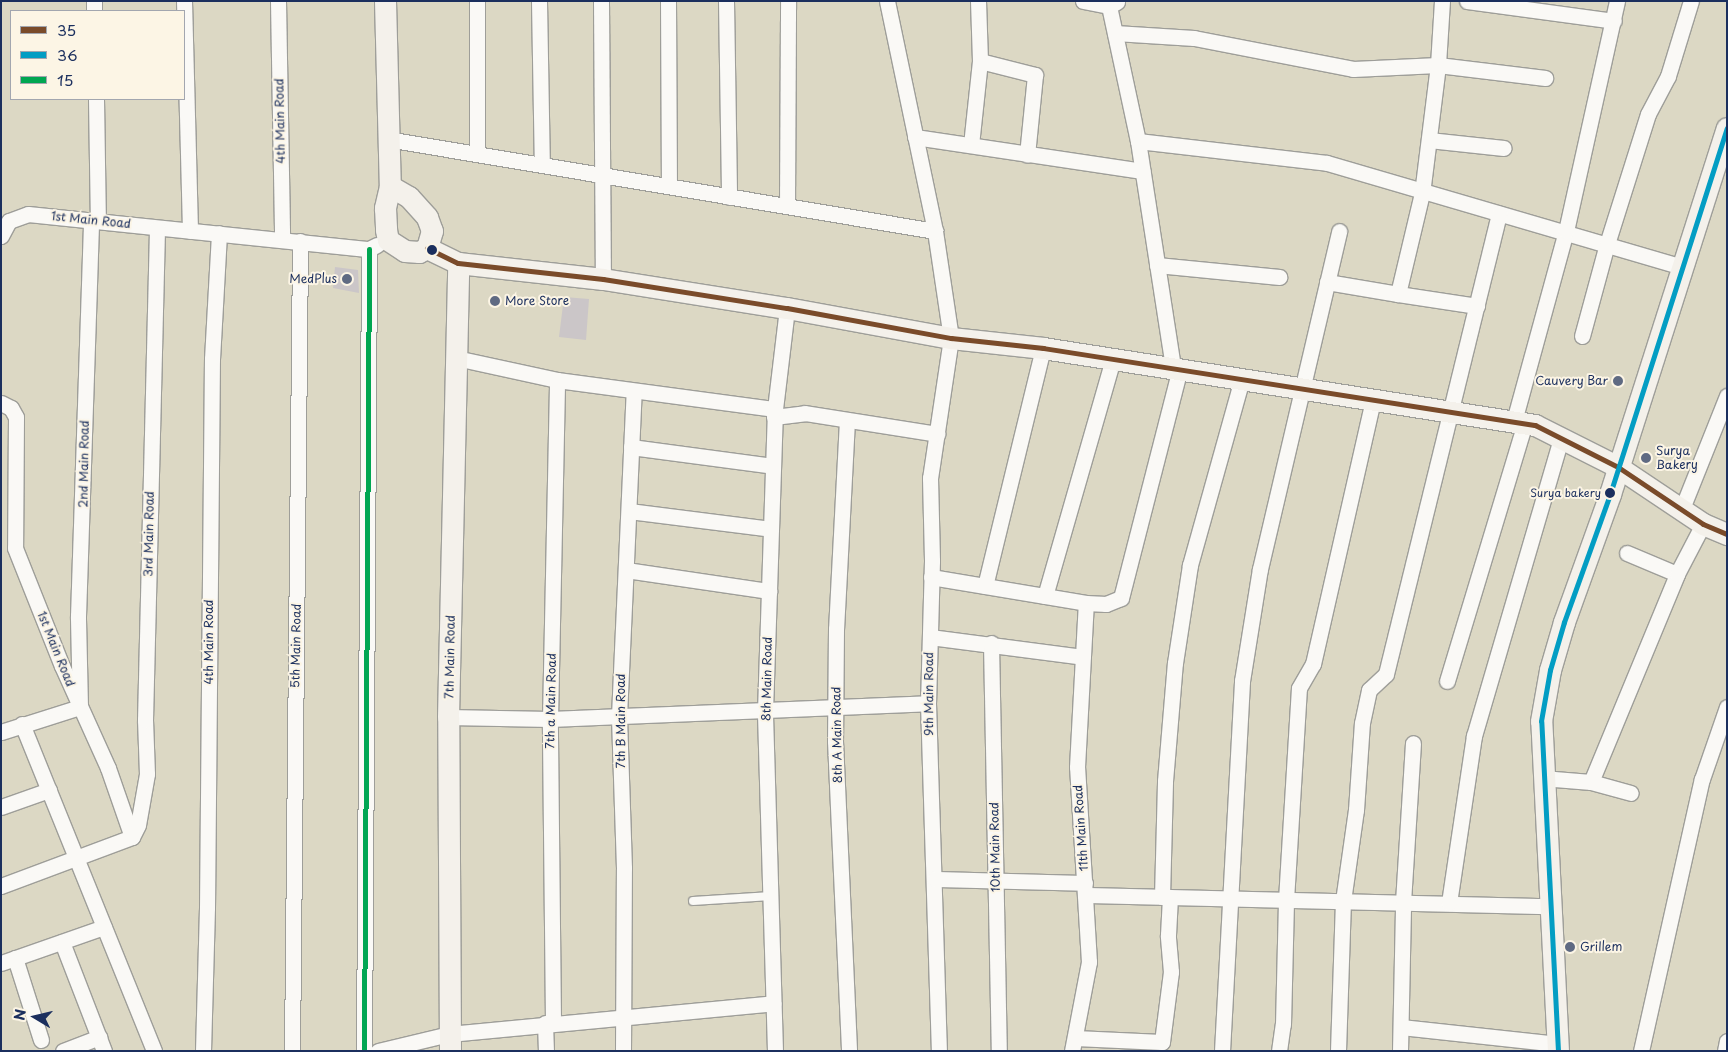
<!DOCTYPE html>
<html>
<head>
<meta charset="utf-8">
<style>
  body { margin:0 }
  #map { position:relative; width:1728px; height:1052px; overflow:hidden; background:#dcd8c4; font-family:"Playpen Sans",sans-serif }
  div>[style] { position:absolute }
  .building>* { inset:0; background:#cbc6c8 }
  .roads { filter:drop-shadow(1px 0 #9e9e99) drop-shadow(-1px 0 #9e9e99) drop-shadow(0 1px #9e9e99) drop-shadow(0 -1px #9e9e99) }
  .lane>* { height:8px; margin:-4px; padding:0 4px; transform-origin:4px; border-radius:4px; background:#faf9f6 }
  .street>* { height:15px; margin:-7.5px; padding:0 7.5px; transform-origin:7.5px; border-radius:7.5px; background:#faf9f6 }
  .secondary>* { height:21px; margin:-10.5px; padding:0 10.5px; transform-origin:10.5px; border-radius:10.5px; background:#f4f1eb }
  .bus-1>* { height:5px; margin:-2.5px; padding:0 2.5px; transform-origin:2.5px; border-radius:2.5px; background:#7a4b2a }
  .bus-2>* { height:5px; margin:-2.5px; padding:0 2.5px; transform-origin:2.5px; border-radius:2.5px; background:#039dc3 }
  .bus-3>* { height:5px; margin:-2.5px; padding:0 2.5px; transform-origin:2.5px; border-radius:2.5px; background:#00a651 }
  .dots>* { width:14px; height:14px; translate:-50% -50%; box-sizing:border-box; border:2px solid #fcf5e5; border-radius:50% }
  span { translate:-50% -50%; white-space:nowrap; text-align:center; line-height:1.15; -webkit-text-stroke:4px #fcf5e5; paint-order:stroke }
  .bus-label { font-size:11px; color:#1b2f5e }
  .right { translate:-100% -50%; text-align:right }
  .street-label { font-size:12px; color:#1b2f5e }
  .poi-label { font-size:12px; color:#1b2f5e }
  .left { translate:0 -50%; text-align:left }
  .frame { position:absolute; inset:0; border:2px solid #1b2f5e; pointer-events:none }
  .legend { position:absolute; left:10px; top:10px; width:175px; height:90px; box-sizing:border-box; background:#fcf5e5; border:1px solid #a2a6af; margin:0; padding:6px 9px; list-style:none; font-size:15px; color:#1b2f5e }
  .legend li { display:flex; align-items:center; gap:10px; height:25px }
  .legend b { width:25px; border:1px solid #a2a6af }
  .north { position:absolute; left:10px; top:992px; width:50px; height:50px; -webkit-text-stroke:4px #fcf5e5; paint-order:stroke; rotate:279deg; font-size:14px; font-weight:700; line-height:20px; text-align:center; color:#1b2f5e }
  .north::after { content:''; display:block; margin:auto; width:18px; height:22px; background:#1b2f5e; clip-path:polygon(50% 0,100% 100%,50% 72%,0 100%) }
</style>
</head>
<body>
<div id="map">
  <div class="building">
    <div style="clip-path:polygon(335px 267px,358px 270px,359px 293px,333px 288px)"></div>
    <div style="clip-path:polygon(564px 297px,589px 299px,586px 340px,559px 337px)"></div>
  </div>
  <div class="roads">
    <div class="lane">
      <div style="left:693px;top:901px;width:78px;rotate:-3.7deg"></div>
    </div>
    <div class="street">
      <div style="left:94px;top:1px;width:10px;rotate:90deg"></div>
      <div style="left:184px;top:1px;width:230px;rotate:88.5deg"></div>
      <div style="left:278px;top:1px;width:239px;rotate:89deg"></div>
      <div style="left:477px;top:1px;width:153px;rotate:90deg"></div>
      <div style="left:539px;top:1px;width:164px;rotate:89deg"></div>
      <div style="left:601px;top:1px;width:278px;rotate:89.6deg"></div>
      <div style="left:668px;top:1px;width:185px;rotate:89.7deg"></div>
      <div style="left:726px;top:1px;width:196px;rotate:89.1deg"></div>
      <div style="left:887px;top:1px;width:235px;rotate:78.2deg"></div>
      <div style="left:935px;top:231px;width:108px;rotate:81.5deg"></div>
      <div style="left:951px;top:338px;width:142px;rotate:98.5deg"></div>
      <div style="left:930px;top:478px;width:83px;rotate:88.6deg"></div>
      <div style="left:932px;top:561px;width:142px;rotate:91.6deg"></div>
      <div style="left:928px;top:703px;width:348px;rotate:88.2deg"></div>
      <div style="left:1083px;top:1px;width:26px;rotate:11deg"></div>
      <div style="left:1109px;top:6px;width:9px;rotate:-27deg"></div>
      <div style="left:1442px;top:1px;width:64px;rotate:93.6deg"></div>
      <div style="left:1438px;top:65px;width:129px;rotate:97.1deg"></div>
      <div style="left:1422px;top:193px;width:104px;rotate:103.4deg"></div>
      <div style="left:1398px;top:294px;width:80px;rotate:8.6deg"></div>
      <div style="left:1467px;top:1px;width:148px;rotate:7.7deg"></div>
      <div style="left:1109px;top:6px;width:138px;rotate:77.9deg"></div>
      <div style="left:1138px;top:141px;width:230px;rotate:81.2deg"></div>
      <div style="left:1115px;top:33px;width:79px;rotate:3.6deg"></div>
      <div style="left:1194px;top:38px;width:162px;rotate:11deg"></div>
      <div style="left:1353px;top:69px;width:85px;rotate:-2.7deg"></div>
      <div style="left:1438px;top:65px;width:108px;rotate:6.9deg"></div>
      <div style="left:980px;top:61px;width:57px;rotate:14.3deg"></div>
      <div style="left:1035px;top:75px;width:80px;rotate:95.7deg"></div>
      <div style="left:96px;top:99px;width:122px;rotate:89.1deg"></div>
      <div style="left:915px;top:137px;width:230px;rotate:8.5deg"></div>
      <div style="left:387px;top:139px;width:556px;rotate:9.53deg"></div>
      <div style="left:1429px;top:140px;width:75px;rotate:6.1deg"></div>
      <div style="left:1138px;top:141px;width:190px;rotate:6.6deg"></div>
      <div style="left:1327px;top:163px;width:370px;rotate:16.3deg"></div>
      <div style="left:971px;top:145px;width:84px;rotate:-83.9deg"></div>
      <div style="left:980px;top:61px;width:60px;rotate:-91.9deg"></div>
      <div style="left:787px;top:206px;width:205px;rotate:-89.7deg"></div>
      <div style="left:1px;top:236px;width:17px;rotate:-62deg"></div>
      <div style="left:9px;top:221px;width:20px;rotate:-20deg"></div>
      <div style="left:28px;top:214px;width:343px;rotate:5.9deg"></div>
      <div style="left:369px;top:249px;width:9px;rotate:-27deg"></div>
      <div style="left:1157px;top:265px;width:123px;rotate:5.6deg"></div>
      <div style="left:1327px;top:282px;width:72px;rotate:9.6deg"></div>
      <div style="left:1582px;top:336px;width:95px;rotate:-74.8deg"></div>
      <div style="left:1607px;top:244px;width:136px;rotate:-72.5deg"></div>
      <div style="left:1648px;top:114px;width:43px;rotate:-62.2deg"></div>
      <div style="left:1668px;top:76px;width:78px;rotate:-73deg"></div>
      <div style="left:456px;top:358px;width:103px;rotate:12.3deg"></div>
      <div style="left:557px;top:380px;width:220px;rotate:7.6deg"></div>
      <div style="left:1px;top:403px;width:11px;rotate:27deg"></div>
      <div style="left:11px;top:408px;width:10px;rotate:61deg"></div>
      <div style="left:16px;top:417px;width:131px;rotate:90.4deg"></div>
      <div style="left:15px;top:548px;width:127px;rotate:68.3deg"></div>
      <div style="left:62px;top:666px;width:112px;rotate:65.7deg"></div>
      <div style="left:108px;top:768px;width:73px;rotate:70.8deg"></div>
      <div style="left:132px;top:837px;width:140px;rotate:159.5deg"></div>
      <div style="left:774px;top:417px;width:31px;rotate:-7deg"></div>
      <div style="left:805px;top:413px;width:134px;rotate:9deg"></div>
      <div style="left:847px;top:420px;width:209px;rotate:93deg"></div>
      <div style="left:836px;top:629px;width:112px;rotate:90.5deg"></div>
      <div style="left:835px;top:741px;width:310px;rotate:87.4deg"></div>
      <div style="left:1514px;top:421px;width:197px;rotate:-74.7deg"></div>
      <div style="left:1566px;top:231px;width:236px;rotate:-77.5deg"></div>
      <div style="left:631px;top:447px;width:143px;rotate:7.6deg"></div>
      <div style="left:629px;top:511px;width:143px;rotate:7.2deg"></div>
      <div style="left:1681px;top:511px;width:124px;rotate:-68.2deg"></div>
      <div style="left:1627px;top:553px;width:54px;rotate:22.8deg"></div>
      <div style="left:626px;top:570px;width:145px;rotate:8.4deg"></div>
      <div style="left:931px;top:577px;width:157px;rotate:9.5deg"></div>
      <div style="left:1086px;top:603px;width:20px;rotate:3deg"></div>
      <div style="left:1106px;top:604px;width:16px;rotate:-22deg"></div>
      <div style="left:1121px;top:598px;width:236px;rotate:-75.6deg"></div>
      <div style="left:985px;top:586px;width:245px;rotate:-76.3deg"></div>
      <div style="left:1045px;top:596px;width:247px;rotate:-74deg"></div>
      <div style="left:930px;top:637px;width:154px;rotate:7.4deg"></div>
      <div style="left:991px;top:643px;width:408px;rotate:88.9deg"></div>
      <div style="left:1447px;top:681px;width:270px;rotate:-73.2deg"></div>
      <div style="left:448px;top:717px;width:102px;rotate:1.1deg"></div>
      <div style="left:550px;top:719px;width:378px;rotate:-2.4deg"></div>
      <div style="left:22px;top:724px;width:353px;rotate:68deg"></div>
      <div style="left:1px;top:732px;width:83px;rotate:-17.6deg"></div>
      <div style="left:80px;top:707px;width:91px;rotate:-91.3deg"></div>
      <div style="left:78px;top:616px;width:395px;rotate:-88.1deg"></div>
      <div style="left:1542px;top:778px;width:49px;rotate:4.7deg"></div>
      <div style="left:1591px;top:782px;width:41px;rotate:15.4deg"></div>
      <div style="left:1591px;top:782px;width:225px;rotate:-67.5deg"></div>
      <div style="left:1677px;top:574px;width:56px;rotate:-62.5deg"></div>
      <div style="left:1px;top:807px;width:51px;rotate:-19.5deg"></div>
      <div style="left:132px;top:837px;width:13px;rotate:-63deg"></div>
      <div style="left:138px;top:825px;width:52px;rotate:-80deg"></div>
      <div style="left:147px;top:774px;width:54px;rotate:-92.1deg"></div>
      <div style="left:145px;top:720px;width:492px;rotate:-88.6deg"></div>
      <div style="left:935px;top:879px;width:150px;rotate:1.5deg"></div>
      <div style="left:1085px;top:895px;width:466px;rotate:1.4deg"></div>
      <div style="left:1162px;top:897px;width:116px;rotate:-88.5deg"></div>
      <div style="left:1165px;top:781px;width:118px;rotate:-85.2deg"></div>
      <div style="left:1175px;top:663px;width:99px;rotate:-81.3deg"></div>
      <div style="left:1190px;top:565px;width:193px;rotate:-74.4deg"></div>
      <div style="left:1449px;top:903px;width:169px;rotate:-81.5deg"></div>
      <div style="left:1474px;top:736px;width:310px;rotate:-73.7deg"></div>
      <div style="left:62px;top:942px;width:117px;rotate:68.9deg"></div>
      <div style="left:15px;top:958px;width:86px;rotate:72.4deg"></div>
      <div style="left:1px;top:963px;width:109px;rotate:-19.3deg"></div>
      <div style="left:553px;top:1022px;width:303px;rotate:-90.6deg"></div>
      <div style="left:550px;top:719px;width:339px;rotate:-88.8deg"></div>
      <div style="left:545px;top:1023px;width:28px;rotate:88deg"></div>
      <div style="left:1401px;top:1027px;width:158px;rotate:6.2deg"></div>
      <div style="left:1075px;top:1038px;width:87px;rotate:2.6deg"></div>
      <div style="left:1162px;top:1042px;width:71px;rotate:-82.7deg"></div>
      <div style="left:1171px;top:972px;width:37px;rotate:-95deg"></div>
      <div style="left:1168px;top:935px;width:38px;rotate:-87deg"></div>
      <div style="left:63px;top:1051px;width:39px;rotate:-21deg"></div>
      <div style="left:203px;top:1051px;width:143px;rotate:-88.4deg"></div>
      <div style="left:207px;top:908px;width:549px;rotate:-89.48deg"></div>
      <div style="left:212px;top:359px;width:126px;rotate:-86.8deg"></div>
      <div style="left:292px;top:1051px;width:810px;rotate:-89.43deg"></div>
      <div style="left:364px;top:1051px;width:802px;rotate:-89.64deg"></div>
      <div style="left:378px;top:1051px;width:73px;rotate:-13.5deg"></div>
      <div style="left:449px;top:1034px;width:326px;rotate:-5.4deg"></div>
      <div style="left:623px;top:1051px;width:183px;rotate:-89.7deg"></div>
      <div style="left:624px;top:868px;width:152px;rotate:-91.9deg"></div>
      <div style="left:619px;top:716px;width:325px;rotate:-87.4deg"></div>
      <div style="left:775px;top:1051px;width:340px;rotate:-91.7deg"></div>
      <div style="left:765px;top:711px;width:302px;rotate:-88.1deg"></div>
      <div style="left:775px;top:409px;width:102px;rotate:-83.2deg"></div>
      <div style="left:1072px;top:1051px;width:91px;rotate:-79.2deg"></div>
      <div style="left:1089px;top:962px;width:195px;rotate:-93.5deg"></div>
      <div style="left:1077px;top:767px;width:164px;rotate:-86.9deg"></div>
      <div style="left:1222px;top:1051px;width:371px;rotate:-86.9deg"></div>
      <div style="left:1242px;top:681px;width:113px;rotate:-80.9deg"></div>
      <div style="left:1260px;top:569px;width:347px;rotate:-76.8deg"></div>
      <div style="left:1279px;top:1051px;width:27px;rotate:-82deg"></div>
      <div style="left:1283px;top:1024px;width:124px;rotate:-88.6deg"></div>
      <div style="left:1286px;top:900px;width:212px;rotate:-86.5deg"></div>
      <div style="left:1299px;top:688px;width:28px;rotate:-60deg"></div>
      <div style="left:1313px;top:664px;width:272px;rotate:-77.2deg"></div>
      <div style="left:1338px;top:1051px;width:150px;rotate:-88.1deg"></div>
      <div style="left:1343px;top:901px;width:92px;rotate:-81.9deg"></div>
      <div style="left:1356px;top:810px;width:87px;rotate:-86.1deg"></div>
      <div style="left:1362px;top:723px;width:34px;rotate:-78deg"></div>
      <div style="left:1369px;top:690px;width:23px;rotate:-43deg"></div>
      <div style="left:1386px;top:674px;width:474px;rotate:-76.2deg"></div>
      <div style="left:1400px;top:1051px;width:149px;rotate:-88.8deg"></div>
      <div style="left:1403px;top:902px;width:159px;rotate:-86.4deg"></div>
      <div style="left:1641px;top:1051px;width:279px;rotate:-77.4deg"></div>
      <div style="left:1702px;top:779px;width:76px;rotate:-70.9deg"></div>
      <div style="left:1725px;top:1051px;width:10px;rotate:-79deg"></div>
    </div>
    <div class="secondary">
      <div style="left:385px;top:1px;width:185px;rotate:88.5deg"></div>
      <div style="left:390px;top:186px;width:23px;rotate:103deg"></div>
      <div style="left:385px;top:208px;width:22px;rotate:87deg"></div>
      <div style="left:386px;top:230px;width:10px;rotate:79deg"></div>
      <div style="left:388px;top:240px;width:20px;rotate:33deg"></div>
      <div style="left:405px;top:251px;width:14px;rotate:4deg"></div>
      <div style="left:419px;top:252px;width:9px;rotate:-27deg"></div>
      <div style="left:427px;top:248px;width:18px;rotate:-74deg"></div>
      <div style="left:432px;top:231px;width:15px;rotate:-110deg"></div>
      <div style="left:427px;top:217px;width:27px;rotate:-132deg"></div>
      <div style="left:409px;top:197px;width:22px;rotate:-150deg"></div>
      <div style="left:427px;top:248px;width:34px;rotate:26deg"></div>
      <div style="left:458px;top:263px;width:146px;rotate:6.3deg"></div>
      <div style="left:603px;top:279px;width:186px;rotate:9deg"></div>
      <div style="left:787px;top:308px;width:167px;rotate:10.4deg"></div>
      <div style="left:951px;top:338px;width:93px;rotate:6.2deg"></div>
      <div style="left:1043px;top:348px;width:498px;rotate:8.9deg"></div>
      <div style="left:1535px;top:425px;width:93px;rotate:26.8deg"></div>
      <div style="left:1618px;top:467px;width:102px;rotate:33.8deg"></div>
      <div style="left:1703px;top:524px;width:26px;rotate:23deg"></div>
      <div style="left:450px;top:1051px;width:334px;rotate:-90.3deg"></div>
      <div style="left:448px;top:717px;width:454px;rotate:-88.7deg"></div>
      <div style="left:1558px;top:1051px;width:330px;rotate:-92.9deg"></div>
      <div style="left:1541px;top:721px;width:52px;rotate:-80deg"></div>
      <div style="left:1550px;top:670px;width:50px;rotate:-73.7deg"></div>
      <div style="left:1564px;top:622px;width:136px;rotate:-70.2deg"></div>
      <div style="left:1610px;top:494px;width:384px;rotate:-72.3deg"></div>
    </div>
  </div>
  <div class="bus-1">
    <div style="left:427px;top:248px;width:34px;rotate:26deg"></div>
    <div style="left:458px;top:263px;width:146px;rotate:6.3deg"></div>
    <div style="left:603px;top:279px;width:186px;rotate:9deg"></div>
    <div style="left:787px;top:308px;width:167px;rotate:10.4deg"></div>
    <div style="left:951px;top:338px;width:93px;rotate:6.2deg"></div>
    <div style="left:1043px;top:348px;width:498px;rotate:8.9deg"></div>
    <div style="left:1535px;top:425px;width:93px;rotate:26.8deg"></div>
    <div style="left:1618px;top:467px;width:102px;rotate:33.8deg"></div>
    <div style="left:1703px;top:524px;width:26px;rotate:23deg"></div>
  </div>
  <div class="bus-2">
    <div style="left:1558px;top:1051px;width:330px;rotate:-92.9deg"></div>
    <div style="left:1541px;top:721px;width:52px;rotate:-80deg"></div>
    <div style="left:1550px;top:670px;width:50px;rotate:-73.7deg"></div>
    <div style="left:1564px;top:622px;width:136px;rotate:-70.2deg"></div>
    <div style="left:1610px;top:494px;width:384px;rotate:-72.3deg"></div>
  </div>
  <div class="bus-3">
    <div style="left:364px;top:1051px;width:802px;rotate:-89.64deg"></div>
  </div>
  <div class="dots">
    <div style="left:432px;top:250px;background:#1b2f5e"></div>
    <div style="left:347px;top:279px;background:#5f6a82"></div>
    <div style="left:495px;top:301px;background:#5f6a82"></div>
    <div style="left:1618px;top:381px;background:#5f6a82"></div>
    <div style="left:1646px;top:458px;background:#5f6a82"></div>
    <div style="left:1610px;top:493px;background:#1b2f5e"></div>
    <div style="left:1570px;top:947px;background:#5f6a82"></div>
  </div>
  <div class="bus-label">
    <span class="right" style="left:1601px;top:493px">Surya bakery</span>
  </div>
  <div class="street-label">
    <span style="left:280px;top:121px;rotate:-91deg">4th Main Road</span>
    <span style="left:91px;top:220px;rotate:6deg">1st Main Road</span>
    <span style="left:84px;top:464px;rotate:-89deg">2nd Main Road</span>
    <span style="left:149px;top:534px;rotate:-89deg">3rd Main Road</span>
    <span style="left:209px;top:642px;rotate:-90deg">4th Main Road</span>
    <span style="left:296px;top:646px;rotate:-89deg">5th Main Road</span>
    <span style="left:56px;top:649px;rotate:68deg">1st Main Road</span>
    <span style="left:450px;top:657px;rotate:-89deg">7th Main Road</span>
    <span style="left:767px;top:679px;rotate:-89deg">8th Main Road</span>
    <span style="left:929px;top:694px;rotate:-90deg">9th Main Road</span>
    <span style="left:551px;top:701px;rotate:-89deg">7th a Main Road</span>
    <span style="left:621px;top:721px;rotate:-90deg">7th B Main Road</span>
    <span style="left:837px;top:735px;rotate:-91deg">8th A Main Road</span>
    <span style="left:1081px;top:828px;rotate:-94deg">11th Main Road</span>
    <span style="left:995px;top:847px;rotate:-91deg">10th Main Road</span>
  </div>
  <div class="poi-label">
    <span class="right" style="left:337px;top:279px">MedPlus</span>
    <span class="left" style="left:505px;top:301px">More Store</span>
    <span class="right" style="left:1608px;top:381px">Cauvery Bar</span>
    <span class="left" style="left:1656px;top:458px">Surya<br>Bakery</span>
    <span class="left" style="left:1580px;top:947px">Grillem</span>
  </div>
  <div class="frame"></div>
  <ul class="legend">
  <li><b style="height:6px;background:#7a4b2a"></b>35</li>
  <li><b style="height:6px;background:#039dc3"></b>36</li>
  <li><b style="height:6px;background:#00a651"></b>15</li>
  </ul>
  <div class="north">N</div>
</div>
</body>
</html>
